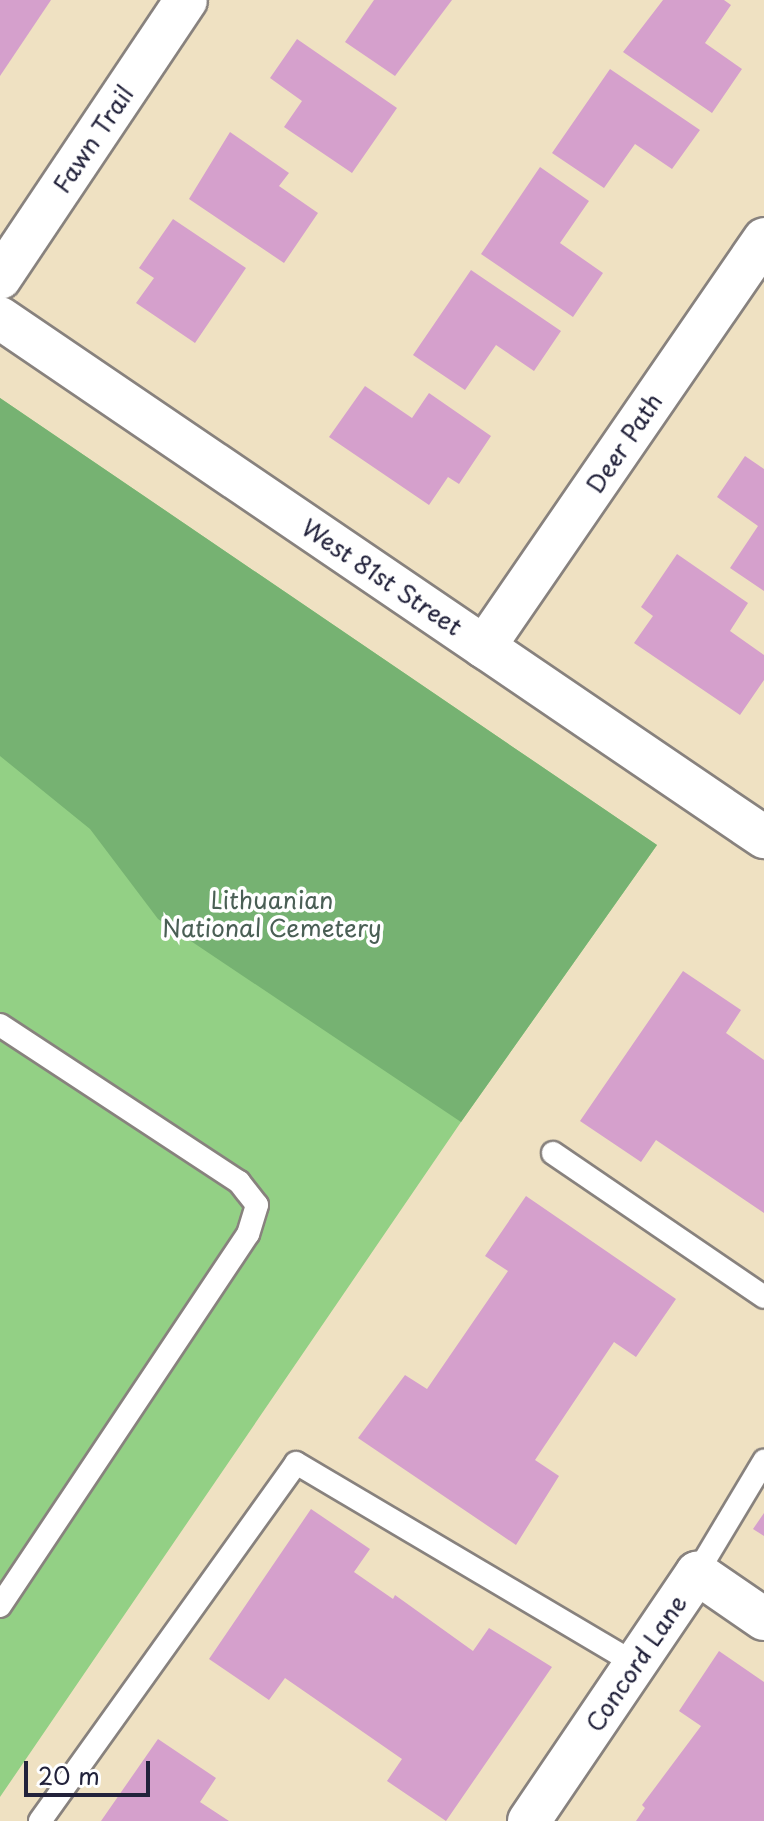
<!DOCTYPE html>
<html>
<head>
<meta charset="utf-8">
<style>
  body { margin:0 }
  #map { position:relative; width:764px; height:1821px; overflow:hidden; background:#efe1c2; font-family:"Playpen Sans",sans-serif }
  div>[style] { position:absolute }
  .green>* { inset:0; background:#93d085 }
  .forest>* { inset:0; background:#76b272 }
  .building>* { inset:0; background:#d5a0cc }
  .roads { filter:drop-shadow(2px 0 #88827e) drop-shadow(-2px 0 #88827e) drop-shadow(0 2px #88827e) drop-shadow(0 -2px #88827e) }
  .lane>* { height:22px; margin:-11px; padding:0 11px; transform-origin:11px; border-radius:11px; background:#fff }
  .street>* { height:42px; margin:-21px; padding:0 21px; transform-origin:21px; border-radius:21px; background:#fff }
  span { translate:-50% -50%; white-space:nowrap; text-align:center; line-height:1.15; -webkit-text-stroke:7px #fff; paint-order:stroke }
  .street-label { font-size:24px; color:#22223b }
  .park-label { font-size:24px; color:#4a5f55 }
  .scale { position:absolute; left:24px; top:1761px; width:126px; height:36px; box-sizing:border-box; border:4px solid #22223b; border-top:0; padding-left:10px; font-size:24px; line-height:28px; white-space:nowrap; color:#22223b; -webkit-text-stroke:6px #fff; paint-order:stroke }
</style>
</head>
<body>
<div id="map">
  <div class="green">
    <div style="clip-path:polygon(0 398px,657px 845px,461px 1122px,0 1797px)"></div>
  </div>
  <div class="forest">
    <div style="clip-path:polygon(0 398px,657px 845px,461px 1122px,158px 919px,90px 829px,0 756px)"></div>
  </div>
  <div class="building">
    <div style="clip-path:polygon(0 0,51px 0,0 76px)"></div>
    <div style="clip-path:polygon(374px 0,452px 0,395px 76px,345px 42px)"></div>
    <div style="clip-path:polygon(663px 0,724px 0,731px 5px,705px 43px,742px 69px,712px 113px,623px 52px)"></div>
    <div style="clip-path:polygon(297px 39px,397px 108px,352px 173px,284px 127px,302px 101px,270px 78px)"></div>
    <div style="clip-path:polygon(610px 69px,700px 130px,672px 169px,635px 144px,604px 188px,552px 153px)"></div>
    <div style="clip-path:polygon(230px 132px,289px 173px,279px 186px,318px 213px,284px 263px,189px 199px)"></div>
    <div style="clip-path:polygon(540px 167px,589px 201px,560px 243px,603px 273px,573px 317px,481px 254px)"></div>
    <div style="clip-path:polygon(173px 219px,246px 268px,195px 343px,136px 303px,154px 278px,139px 268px)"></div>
    <div style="clip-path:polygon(471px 270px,561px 331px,534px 371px,496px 345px,465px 390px,413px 355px)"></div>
    <div style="clip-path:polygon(365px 386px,412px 418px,429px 393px,491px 436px,459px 484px,448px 477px,429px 505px,329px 437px)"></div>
    <div style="clip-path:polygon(745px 456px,764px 469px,764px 591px,730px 568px,758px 526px,717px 497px)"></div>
    <div style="clip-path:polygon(677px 554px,748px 603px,730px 631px,764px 655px,764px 680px,740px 715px,634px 643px,653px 616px,641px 607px)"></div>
    <div style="clip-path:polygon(683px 971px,741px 1010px,726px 1033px,764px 1060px,764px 1213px,656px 1140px,641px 1162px,580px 1121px)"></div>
    <div style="clip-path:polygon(526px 1196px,676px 1299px,636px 1357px,614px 1342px,535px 1460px,559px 1476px,516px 1545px,358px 1438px,405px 1375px,427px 1389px,508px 1271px,485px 1256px)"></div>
    <div style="clip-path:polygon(311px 1509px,370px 1549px,354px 1572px,393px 1599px,395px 1595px,473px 1651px,489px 1628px,552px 1667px,446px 1821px,387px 1781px,402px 1759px,285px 1678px,269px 1700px,209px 1659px)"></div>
    <div style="clip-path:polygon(764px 1513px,764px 1536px,753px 1529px)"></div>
    <div style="clip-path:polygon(719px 1651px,764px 1682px,764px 1821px,636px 1821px,645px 1808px,642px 1805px,701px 1726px,679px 1711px)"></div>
    <div style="clip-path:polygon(158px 1739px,216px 1778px,200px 1802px,229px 1821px,101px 1821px)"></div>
  </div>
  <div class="roads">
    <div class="lane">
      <div style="left:0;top:1025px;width:286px;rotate:33.3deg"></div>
      <div style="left:239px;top:1182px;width:29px;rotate:52deg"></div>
      <div style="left:257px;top:1205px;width:30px;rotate:107deg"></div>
      <div style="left:248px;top:1234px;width:447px;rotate:123.7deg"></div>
      <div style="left:553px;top:1153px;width:255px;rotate:34.3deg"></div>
      <div style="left:697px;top:1573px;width:131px;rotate:-59.1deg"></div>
      <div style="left:40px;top:1821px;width:440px;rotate:-54.4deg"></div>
      <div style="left:296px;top:1463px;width:395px;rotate:30.6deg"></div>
    </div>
    <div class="street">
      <div style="left:0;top:278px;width:334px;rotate:-56.2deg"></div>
      <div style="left:0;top:318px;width:924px;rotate:34.19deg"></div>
      <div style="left:484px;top:647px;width:495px;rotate:-55.5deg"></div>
      <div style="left:529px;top:1821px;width:300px;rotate:-55.9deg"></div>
      <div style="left:697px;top:1573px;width:81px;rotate:34.5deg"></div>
    </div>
  </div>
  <div class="street-label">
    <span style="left:93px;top:139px;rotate:-56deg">Fawn Trail</span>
    <span style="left:624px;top:443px;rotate:-56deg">Deer Path</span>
    <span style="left:382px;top:577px;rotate:34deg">West 81st Street</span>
    <span style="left:636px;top:1663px;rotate:-56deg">Concord Lane</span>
  </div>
  <div class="park-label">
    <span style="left:272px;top:914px">Lithuanian<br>National Cemetery</span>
  </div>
  <div class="scale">20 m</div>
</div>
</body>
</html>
